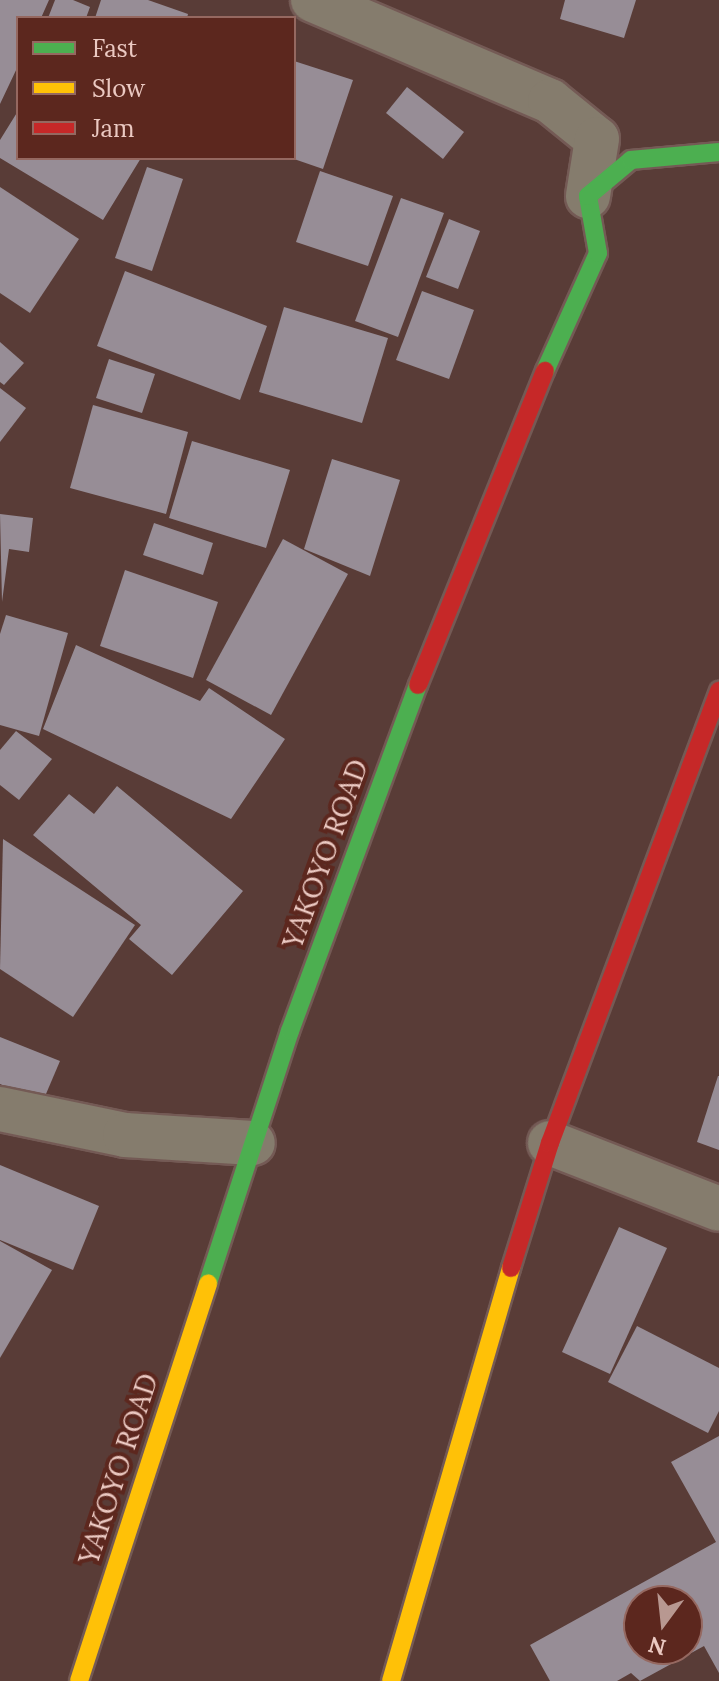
<!DOCTYPE html>
<html>
<head>
<meta charset="utf-8">
<style>
  body { margin:0 }
  #map { position:relative; width:719px; height:1681px; overflow:hidden; background:#593c37; font-family:Lora,serif }
  div>[style] { position:absolute }
  .building>* { inset:0; background:#978d96 }
  .roads { filter:drop-shadow(2px 0 #745a55) drop-shadow(-2px 0 #745a55) drop-shadow(0 2px #745a55) drop-shadow(0 -2px #745a55) }
  .street>* { height:44px; margin:-22px; padding:0 22px; transform-origin:22px; border-radius:22px; background:#857c6d }
  .fast>* { height:18px; margin:-9px; padding:0 9px; transform-origin:9px; border-radius:9px; background:#4caf50 }
  .slow>* { height:18px; margin:-9px; padding:0 9px; transform-origin:9px; border-radius:9px; background:#ffc107 }
  .jam>* { height:18px; margin:-9px; padding:0 9px; transform-origin:9px; border-radius:9px; background:#c62828 }
  span { translate:-50% -50%; white-space:nowrap; text-align:center; line-height:1.15; -webkit-text-stroke:8px #5c271e; paint-order:stroke }
  .street-label { font-size:28px; color:#ebc9c2 }
  .legend { position:absolute; left:16px; top:16px; width:280px; height:144px; box-sizing:border-box; background:#5c271e; border:2px solid #956860; margin:0; padding:10px 14px; list-style:none; font-size:24px; color:#ebc9c2 }
  .legend li { display:flex; align-items:center; gap:16px; height:40px }
  .legend b { width:40px; border:2px solid #956860 }
  .north { position:absolute; left:623px; top:1585px; width:80px; height:80px; box-sizing:border-box; background:#5c271e; border:2px solid #956860; border-radius:50%; rotate:195deg; font-size:22px; font-weight:700; line-height:32px; text-align:center; color:#ebc9c2 }
  .north::after { content:''; display:block; margin:auto; width:28px; height:36px; background:#b89891; clip-path:polygon(50% 0,100% 100%,50% 72%,0 100%) }
</style>
</head>
<body>
<div id="map">
  <div class="building">
    <div style="clip-path:polygon(0 0,49px 0,41px 18px,18px 18px,18px 66px,0 104px)"></div>
    <div style="clip-path:polygon(55px 0,73px 0,90px 7px,86px 18px,48px 18px)"></div>
    <div style="clip-path:polygon(101px 0,148px 0,188px 14px,187px 18px,95px 18px)"></div>
    <div style="clip-path:polygon(565px 0,636px 0,624px 38px,560px 19px)"></div>
    <div style="clip-path:polygon(294px 61px,353px 80px,323px 169px,294px 159px)"></div>
    <div style="clip-path:polygon(407px 87px,464px 132px,443px 159px,386px 113px)"></div>
    <div style="clip-path:polygon(18px 111px,18px 158px,141px 158px,103px 220px,0 158px,0 140px)"></div>
    <div style="clip-path:polygon(147px 167px,183px 179px,152px 271px,115px 258px)"></div>
    <div style="clip-path:polygon(320px 171px,393px 196px,368px 266px,296px 242px)"></div>
    <div style="clip-path:polygon(0 187px,79px 239px,30px 313px,0 293px)"></div>
    <div style="clip-path:polygon(401px 198px,444px 213px,398px 337px,355px 321px)"></div>
    <div style="clip-path:polygon(449px 219px,480px 231px,458px 289px,426px 277px)"></div>
    <div style="clip-path:polygon(125px 271px,267px 326px,240px 400px,97px 346px)"></div>
    <div style="clip-path:polygon(422px 291px,474px 310px,449px 379px,396px 360px)"></div>
    <div style="clip-path:polygon(284px 307px,388px 338px,362px 423px,259px 392px)"></div>
    <div style="clip-path:polygon(0 342px,24px 363px,4px 385px,0 382px)"></div>
    <div style="clip-path:polygon(109px 359px,155px 374px,142px 413px,96px 398px)"></div>
    <div style="clip-path:polygon(0 388px,26px 408px,0 442px)"></div>
    <div style="clip-path:polygon(93px 405px,188px 432px,166px 514px,70px 488px)"></div>
    <div style="clip-path:polygon(192px 441px,290px 470px,266px 548px,169px 518px)"></div>
    <div style="clip-path:polygon(332px 459px,400px 480px,370px 576px,304px 549px)"></div>
    <div style="clip-path:polygon(0 514px,33px 518px,29px 552px,9px 549px,2px 602px)"></div>
    <div style="clip-path:polygon(154px 523px,213px 543px,203px 575px,143px 555px)"></div>
    <div style="clip-path:polygon(283px 539px,348px 574px,271px 715px,206px 680px)"></div>
    <div style="clip-path:polygon(125px 570px,218px 602px,193px 678px,100px 646px)"></div>
    <div style="clip-path:polygon(6px 615px,68px 633px,39px 736px,0 725px,0 634px)"></div>
    <div style="clip-path:polygon(76px 645px,200px 701px,209px 688px,285px 739px,231px 819px,43px 729px)"></div>
    <div style="clip-path:polygon(16px 731px,52px 759px,19px 800px,0 785px,0 750px)"></div>
    <div style="clip-path:polygon(117px 786px,243px 891px,172px 975px,129px 939px,141px 925px,33px 835px,69px 794px,94px 814px)"></div>
    <div style="clip-path:polygon(3px 839px,135px 925px,73px 1017px,0 969px)"></div>
    <div style="clip-path:polygon(0 1037px,60px 1061px,43px 1101px,0 1084px)"></div>
    <div style="clip-path:polygon(718px 1076px,719px 1076px,719px 1150px,697px 1142px)"></div>
    <div style="clip-path:polygon(0 1165px,99px 1206px,73px 1270px,0 1240px)"></div>
    <div style="clip-path:polygon(619px 1227px,667px 1248px,610px 1374px,562px 1352px)"></div>
    <div style="clip-path:polygon(0 1241px,52px 1270px,0 1358px)"></div>
    <div style="clip-path:polygon(637px 1326px,719px 1368px,719px 1411px,708px 1433px,608px 1382px)"></div>
    <div style="clip-path:polygon(evenodd,719px 1436px,719px 1673px,704px 1646px,640px 1681px,631px 1673px,617px 1681px,550px 1681px,530px 1645px,716px 1542px,671px 1462px,719px 1436px,639px 1601px,687px 1601px,687px 1649px,639px 1649px,639px 1601px)"></div>
  </div>
  <div class="roads">
    <div class="street">
      <div style="left:313px;top:0;width:258px;rotate:23.1deg"></div>
      <div style="left:550px;top:101px;width:60px;rotate:39deg"></div>
      <div style="left:597px;top:139px;width:58px;rotate:99deg"></div>
      <div style="left:0;top:1109px;width:128px;rotate:11.7deg"></div>
      <div style="left:125px;top:1135px;width:128px;rotate:3.6deg"></div>
      <div style="left:550px;top:1143px;width:181px;rotate:21.3deg"></div>
    </div>
    <div class="fast">
      <div style="left:545px;top:371px;width:129px;rotate:-65.8deg"></div>
      <div style="left:598px;top:253px;width:58px;rotate:-100deg"></div>
      <div style="left:588px;top:196px;width:56px;rotate:-39.9deg"></div>
      <div style="left:631px;top:160px;width:88px;rotate:-5.2deg"></div>
      <div style="left:208px;top:1283px;width:265px;rotate:-72deg"></div>
      <div style="left:290px;top:1031px;width:369px;rotate:-69.7deg"></div>
    </div>
    <div class="slow">
      <div style="left:79px;top:1681px;width:418px;rotate:-72deg"></div>
      <div style="left:391px;top:1681px;width:430px;rotate:-73.8deg"></div>
    </div>
    <div class="jam">
      <div style="left:418px;top:685px;width:339px;rotate:-68deg"></div>
      <div style="left:511px;top:1268px;width:131px;rotate:-72.7deg"></div>
      <div style="left:550px;top:1143px;width:483px;rotate:-69.5deg"></div>
    </div>
  </div>
  <div class="street-label">
    <span style="left:325px;top:854px;rotate:-70deg">YAKOYO ROAD</span>
    <span style="left:118px;top:1469px;rotate:-72deg">YAKOYO ROAD</span>
  </div>
  <ul class="legend">
  <li><b style="height:10px;background:#4caf50"></b>Fast</li>
  <li><b style="height:10px;background:#ffc107"></b>Slow</li>
  <li><b style="height:10px;background:#c62828"></b>Jam</li>
  </ul>
  <div class="north">N</div>
</div>
</body>
</html>
